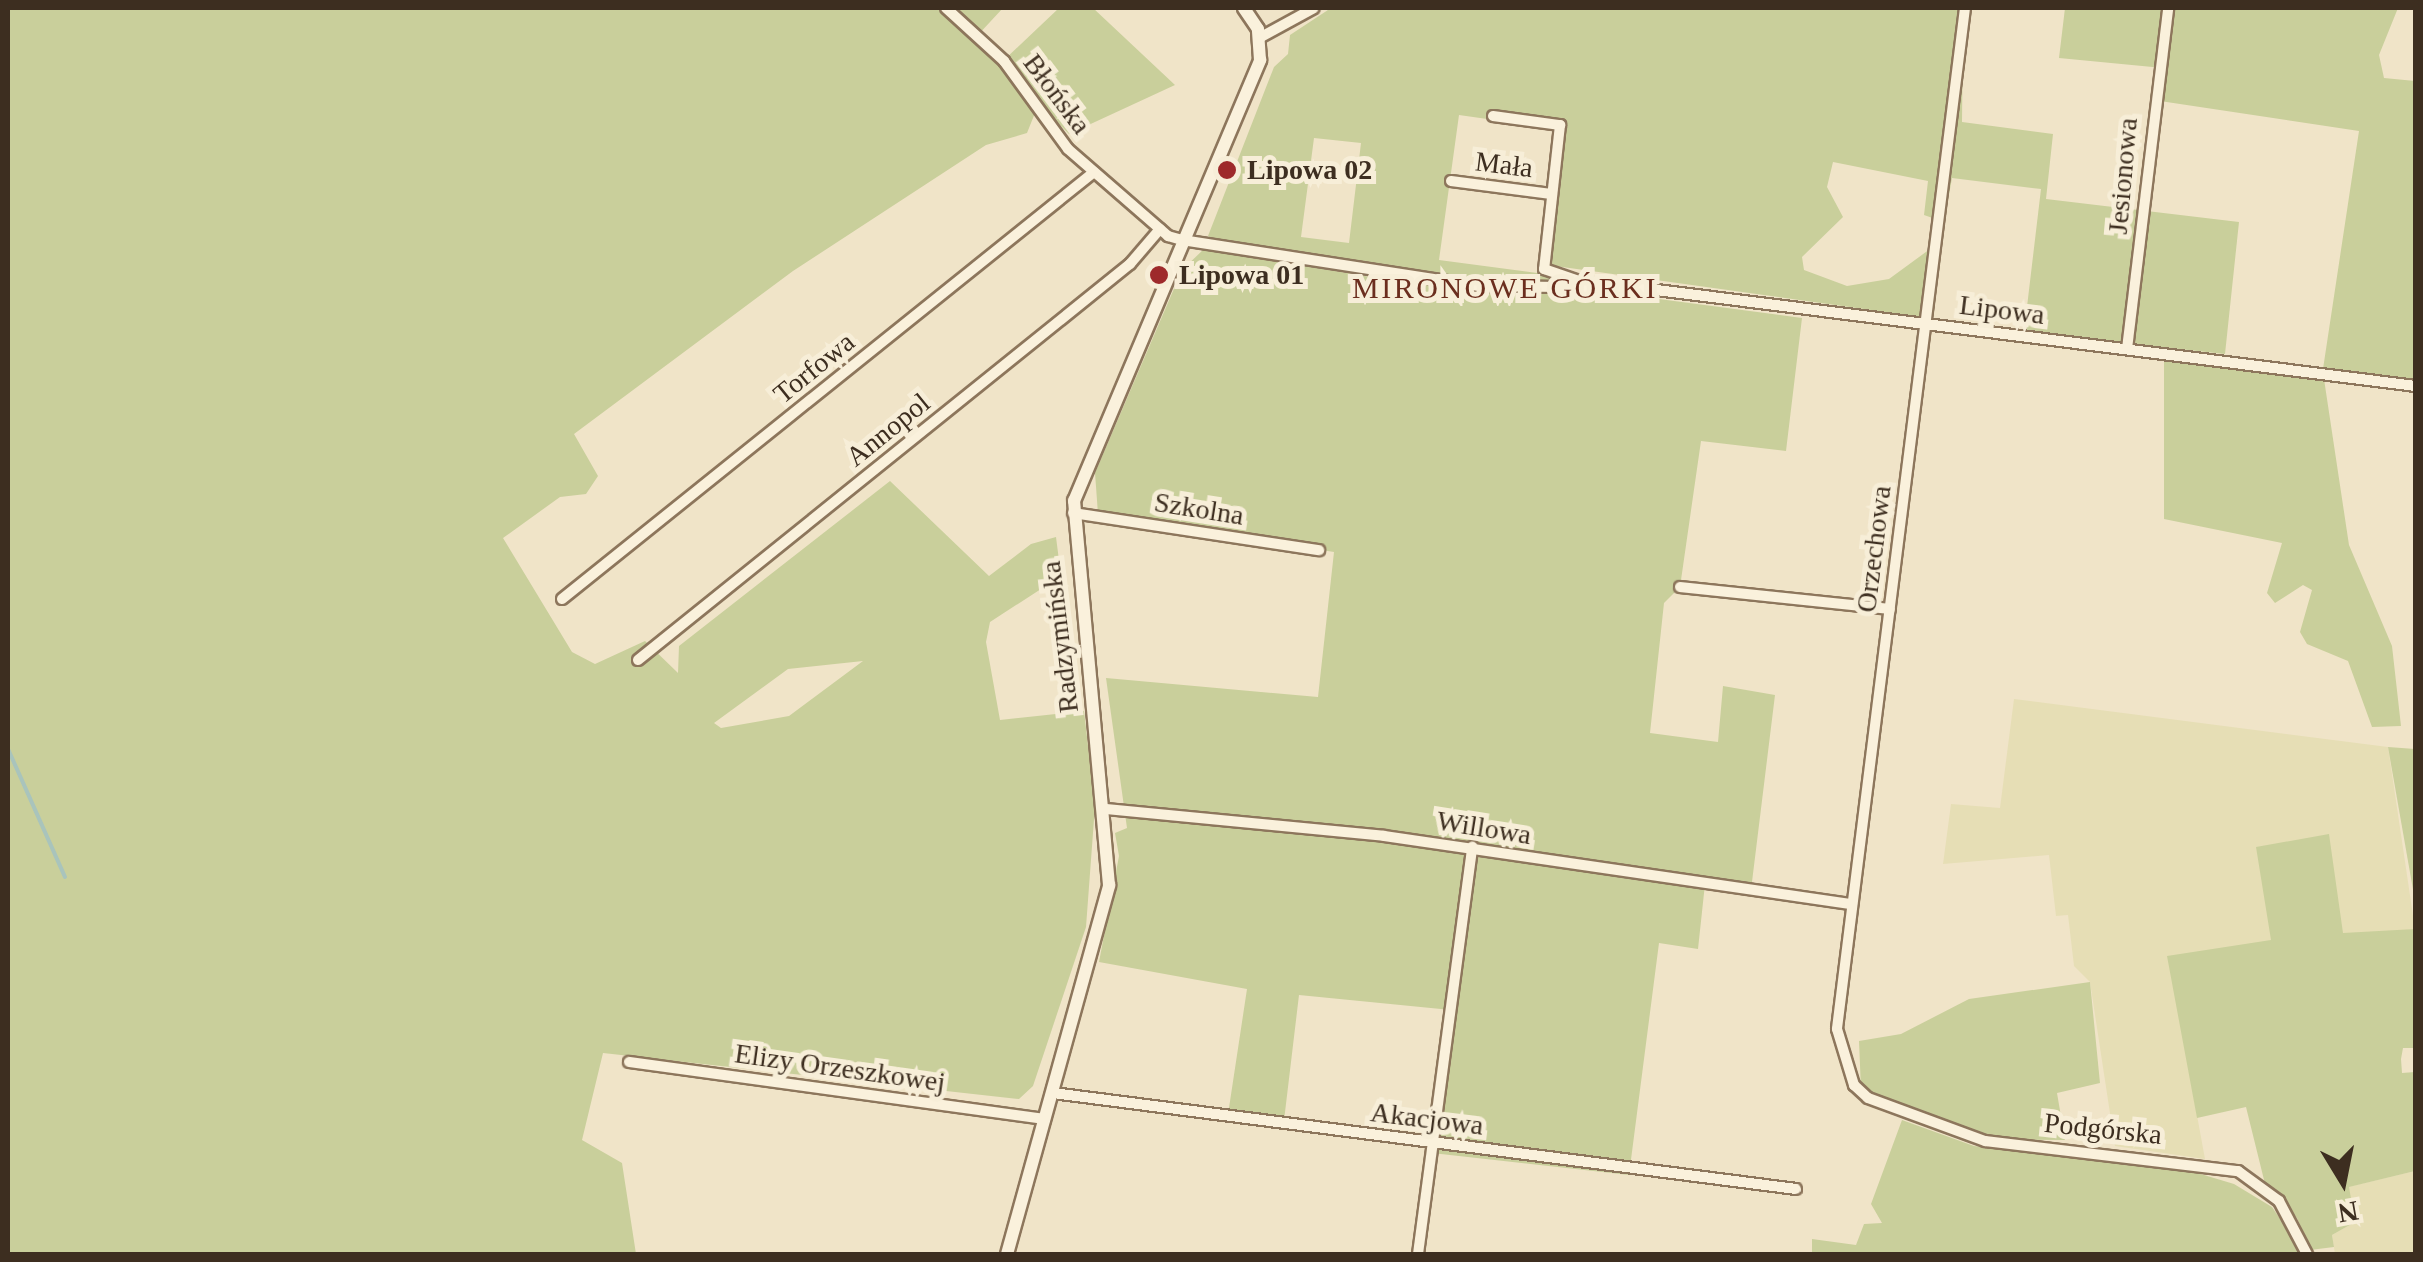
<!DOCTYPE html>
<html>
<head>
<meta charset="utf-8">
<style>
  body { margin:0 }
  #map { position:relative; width:2423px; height:1262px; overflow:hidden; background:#f0e4c8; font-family:Georgia,serif }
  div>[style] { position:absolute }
  .farmland>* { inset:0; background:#e6deb5 }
  .green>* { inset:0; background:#c9cf9b }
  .stream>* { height:4px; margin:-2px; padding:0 2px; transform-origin:2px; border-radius:2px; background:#a9c4bc }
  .roads { filter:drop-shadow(2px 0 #8d765c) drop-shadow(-2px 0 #8d765c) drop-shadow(0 2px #8d765c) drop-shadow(0 -2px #8d765c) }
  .minor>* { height:10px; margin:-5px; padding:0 5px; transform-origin:5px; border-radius:5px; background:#faf1dc }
  .tertiary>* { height:12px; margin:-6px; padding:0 6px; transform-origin:6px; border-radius:6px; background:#faf1dc }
  .dots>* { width:28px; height:28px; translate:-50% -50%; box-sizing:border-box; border:5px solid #f7eed8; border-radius:50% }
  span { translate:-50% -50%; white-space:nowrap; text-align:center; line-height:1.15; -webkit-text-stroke:10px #f7eed8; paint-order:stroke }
  .street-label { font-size:28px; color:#3d2e20 }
  .poi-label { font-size:28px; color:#3d2e20; font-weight:700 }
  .left { translate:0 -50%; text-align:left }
  .neighbourhood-label { font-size:30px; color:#6b2e1e; letter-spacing:2.5px }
  .frame { position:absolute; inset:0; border:10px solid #3d2e20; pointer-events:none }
  .north { position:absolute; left:2293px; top:1132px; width:100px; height:100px; -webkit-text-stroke:8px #f7eed8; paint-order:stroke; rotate:170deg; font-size:28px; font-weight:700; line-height:40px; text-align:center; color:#3d2e20 }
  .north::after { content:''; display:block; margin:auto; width:35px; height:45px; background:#3d2e20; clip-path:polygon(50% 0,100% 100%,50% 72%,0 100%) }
</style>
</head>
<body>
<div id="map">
  <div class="farmland">
    <div style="clip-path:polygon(2014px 699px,2388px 747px,2415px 929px,2168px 957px,2205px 1159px,2115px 1146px,2090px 982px,2074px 966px,2068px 915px,2056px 916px,2049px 855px,1943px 864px,1951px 804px,2000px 808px)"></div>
    <div style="clip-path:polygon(2415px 1171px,2415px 1254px,2335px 1254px,2332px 1235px,2355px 1222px,2348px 1187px)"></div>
  </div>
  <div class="green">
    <div style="clip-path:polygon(evenodd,8px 8px,1003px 8px,977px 36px,1004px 60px,1059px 8px,1093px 8px,1175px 85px,1069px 134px,1019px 84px,1035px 113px,1027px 133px,986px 145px,793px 271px,574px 434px,598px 476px,586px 494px,560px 497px,503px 538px,572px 652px,595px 664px,645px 641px,678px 673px,679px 646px,890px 481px,989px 576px,1031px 544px,1056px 537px,1061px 576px,990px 622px,986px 642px,1000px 720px,1084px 711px,1095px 806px,1086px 927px,1033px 1086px,1019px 1099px,603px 1053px,582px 1140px,622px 1163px,636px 1254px,8px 1254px,8px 8px,863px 661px,789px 716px,721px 728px,714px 723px,788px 669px,863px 661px)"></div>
    <div style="clip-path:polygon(evenodd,1331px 8px,1972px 8px,1963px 24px,1962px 122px,2053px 134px,2046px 199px,2239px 222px,2225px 354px,2024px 332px,2041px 189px,1952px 178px,1944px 222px,1924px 215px,1928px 181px,1833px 162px,1827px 187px,1843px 217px,1802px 257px,1804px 270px,1847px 286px,1889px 279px,1930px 249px,1921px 317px,1548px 265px,1564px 130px,1459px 115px,1439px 260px,1560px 276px,1562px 283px,1475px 281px,1217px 242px,1208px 236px,1274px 67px,1288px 54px,1290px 35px,1331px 8px,1314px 138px,1361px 143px,1349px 243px,1301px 237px,1314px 138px)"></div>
    <div style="clip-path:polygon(2065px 8px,2398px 8px,2379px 55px,2384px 78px,2415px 81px,2415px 383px,2323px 369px,2359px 131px,2160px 101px,2163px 68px,2059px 58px)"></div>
    <div style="clip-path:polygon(1204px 249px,1412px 284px,1591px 290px,1802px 318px,1786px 451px,1701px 441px,1680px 587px,1664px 603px,1650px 733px,1718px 742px,1723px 686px,1775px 695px,1751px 890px,1705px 884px,1698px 949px,1659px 943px,1629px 1175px,1432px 1153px,1451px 1010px,1299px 995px,1283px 1129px,1227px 1121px,1247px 989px,1099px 962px,1119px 856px,1115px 833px,1127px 828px,1106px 678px,1318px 697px,1334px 552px,1098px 514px,1095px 473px,1182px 270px)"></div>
    <div style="clip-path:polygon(2164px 359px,2324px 379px,2349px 545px,2392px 646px,2401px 726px,2372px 727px,2348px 661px,2307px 644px,2300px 632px,2312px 590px,2303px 585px,2275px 603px,2267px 593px,2282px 543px,2164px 519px)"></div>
    <div style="clip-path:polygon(2388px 747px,2415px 749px,2415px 901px)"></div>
    <div style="clip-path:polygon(2329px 834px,2343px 933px,2415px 929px,2415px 1048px,2403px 1048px,2401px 1059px,2402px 1073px,2415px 1072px,2415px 1171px,2349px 1187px,2355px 1222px,2332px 1235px,2334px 1247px,2310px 1250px,2297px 1218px,2267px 1192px,2246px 1107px,2197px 1118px,2167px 956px,2271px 940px,2256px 847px)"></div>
    <div style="clip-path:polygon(2090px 982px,2100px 1083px,2057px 1093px,2065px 1140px,1977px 1139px,1861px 1090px,1859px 1041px,1901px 1034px,1969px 999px)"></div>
    <div style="clip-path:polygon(1902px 1120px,1974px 1146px,2194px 1172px,2234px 1184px,2272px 1207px,2304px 1254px,1812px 1254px,1812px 1239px,1856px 1245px,1864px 1224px,1882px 1223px,1871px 1204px)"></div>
  </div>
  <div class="stream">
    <div style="left:8px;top:749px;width:140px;rotate:66deg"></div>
  </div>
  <div class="roads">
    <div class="minor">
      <div style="left:946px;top:8px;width:79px;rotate:42.4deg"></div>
      <div style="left:1004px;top:61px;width:109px;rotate:54deg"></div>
      <div style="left:1068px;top:149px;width:133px;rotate:41deg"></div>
      <div style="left:1168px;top:236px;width:15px;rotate:16deg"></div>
      <div style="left:1182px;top:240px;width:302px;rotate:8.8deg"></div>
      <div style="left:1480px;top:286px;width:161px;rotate:0.7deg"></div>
      <div style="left:1641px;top:288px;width:781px;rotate:7.21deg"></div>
      <div style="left:1965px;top:8px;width:1029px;rotate:97.15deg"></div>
      <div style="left:1837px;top:1029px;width:59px;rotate:73.1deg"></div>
      <div style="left:1854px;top:1085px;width:19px;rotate:43deg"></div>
      <div style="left:1868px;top:1098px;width:125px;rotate:20.2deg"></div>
      <div style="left:1985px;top:1141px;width:255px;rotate:6.8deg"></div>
      <div style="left:2238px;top:1171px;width:51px;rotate:36.2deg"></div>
      <div style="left:2279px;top:1201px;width:60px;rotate:62.2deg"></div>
      <div style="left:1261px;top:37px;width:60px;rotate:-28.7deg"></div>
      <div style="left:1493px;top:116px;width:68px;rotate:7.7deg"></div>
      <div style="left:1560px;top:125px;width:145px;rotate:96.3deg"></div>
      <div style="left:1544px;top:269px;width:40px;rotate:18.9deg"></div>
      <div style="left:1451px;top:181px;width:101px;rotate:7.4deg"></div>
      <div style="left:2127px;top:349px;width:343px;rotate:-83.1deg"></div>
      <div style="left:1073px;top:513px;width:249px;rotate:8.6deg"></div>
      <div style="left:1680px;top:587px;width:211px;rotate:6deg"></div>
      <div style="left:562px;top:599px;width:682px;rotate:-38.75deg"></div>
      <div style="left:638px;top:660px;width:632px;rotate:-38.83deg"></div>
      <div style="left:1130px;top:264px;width:46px;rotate:-49.4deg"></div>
      <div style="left:1106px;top:809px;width:279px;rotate:5.5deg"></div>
      <div style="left:1384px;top:836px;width:473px;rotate:8.3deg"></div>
      <div style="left:629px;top:1062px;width:420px;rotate:7.8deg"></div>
      <div style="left:1053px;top:1093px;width:749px;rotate:7.36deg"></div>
      <div style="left:1418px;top:1254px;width:411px;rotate:-82.4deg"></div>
    </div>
    <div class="tertiary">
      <div style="left:1007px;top:1254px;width:383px;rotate:-74.5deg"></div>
      <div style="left:1109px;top:885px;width:386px;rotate:-95.2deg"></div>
      <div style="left:1074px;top:501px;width:479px;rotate:-67.1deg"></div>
      <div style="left:1260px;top:60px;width:31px;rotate:-94deg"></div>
      <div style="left:1258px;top:29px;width:25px;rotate:-124deg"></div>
    </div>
  </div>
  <div class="dots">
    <div style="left:1227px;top:170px;background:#9e2a2b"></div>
    <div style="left:1159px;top:275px;background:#9e2a2b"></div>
  </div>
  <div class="street-label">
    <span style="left:1057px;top:94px;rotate:53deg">Błońska</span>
    <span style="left:1504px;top:165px;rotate:7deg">Mała</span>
    <span style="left:2123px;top:176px;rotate:-85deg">Jesionowa</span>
    <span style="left:2002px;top:310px;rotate:7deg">Lipowa</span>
    <span style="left:814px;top:368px;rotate:-39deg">Torfowa</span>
    <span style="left:888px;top:430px;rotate:-39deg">Annopol</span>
    <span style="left:1199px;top:509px;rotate:9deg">Szkolna</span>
    <span style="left:1874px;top:549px;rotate:-83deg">Orzechowa</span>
    <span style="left:1060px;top:637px;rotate:-97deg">Radzymińska</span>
    <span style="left:1484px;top:828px;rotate:9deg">Willowa</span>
    <span style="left:840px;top:1068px;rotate:8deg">Elizy Orzeszkowej</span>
    <span style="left:1427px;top:1119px;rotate:7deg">Akacjowa</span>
    <span style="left:2103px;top:1129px;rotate:6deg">Podgórska</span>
  </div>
  <div class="poi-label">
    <span class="left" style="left:1247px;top:170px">Lipowa 02</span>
    <span class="left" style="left:1179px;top:275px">Lipowa 01</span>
  </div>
  <div class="neighbourhood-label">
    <span style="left:1505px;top:288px">MIRONOWE GÓRKI</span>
  </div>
  <div class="frame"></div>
  <div class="north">N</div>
</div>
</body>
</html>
